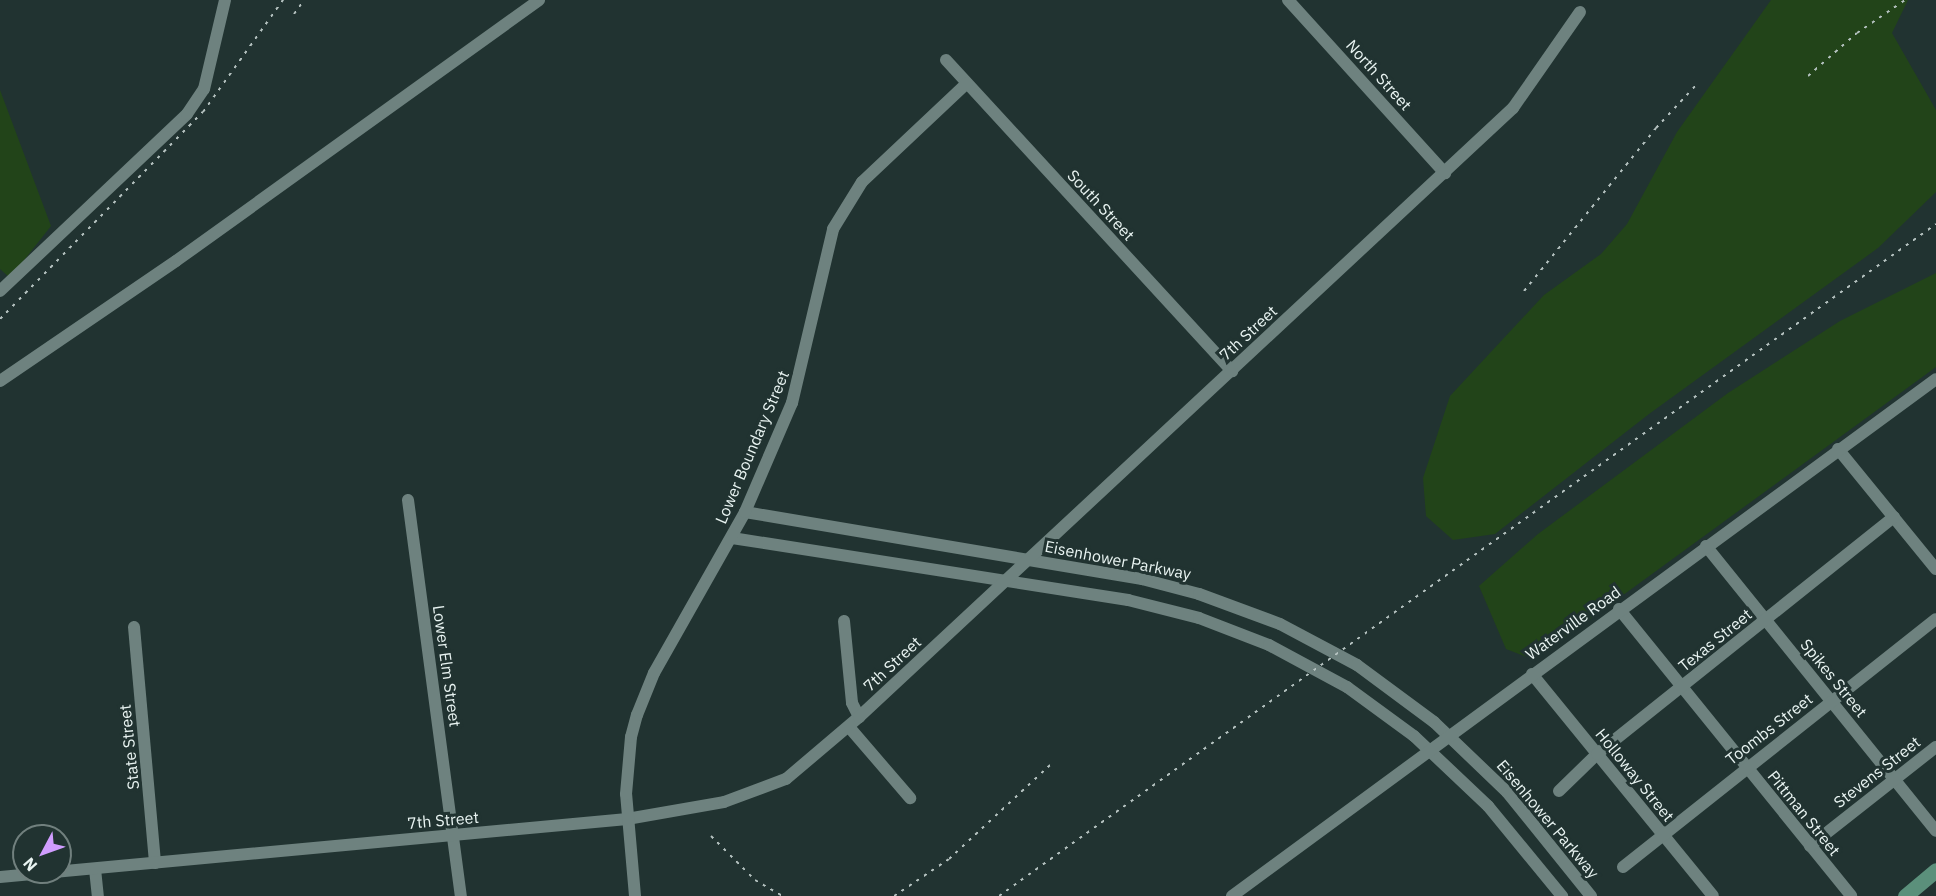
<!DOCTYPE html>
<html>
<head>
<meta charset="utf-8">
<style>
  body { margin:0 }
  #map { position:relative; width:1936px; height:896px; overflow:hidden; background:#213331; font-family:"IBM Plex Sans",sans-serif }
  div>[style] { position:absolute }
  .green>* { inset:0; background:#224419 }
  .minor>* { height:12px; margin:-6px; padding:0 6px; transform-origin:6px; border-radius:6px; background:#6e827f }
  .major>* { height:15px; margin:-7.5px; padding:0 7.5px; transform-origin:7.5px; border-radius:7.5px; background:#5b907b }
  .rail>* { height:2px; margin-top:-1px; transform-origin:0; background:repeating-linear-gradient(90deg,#b5c2c0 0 3px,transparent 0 9px) }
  span { translate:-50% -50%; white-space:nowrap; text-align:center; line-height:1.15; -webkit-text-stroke:6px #213331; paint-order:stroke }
  .street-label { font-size:16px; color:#e9f4f2 }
  .north { position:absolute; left:12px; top:824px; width:60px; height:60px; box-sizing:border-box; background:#213331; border:2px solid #71807e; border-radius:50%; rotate:229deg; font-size:16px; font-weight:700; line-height:24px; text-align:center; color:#e9f4f2 }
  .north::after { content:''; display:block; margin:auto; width:21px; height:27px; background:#d09dfe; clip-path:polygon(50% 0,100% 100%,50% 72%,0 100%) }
</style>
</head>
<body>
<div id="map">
  <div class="green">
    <div style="clip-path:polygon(1771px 0,1908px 0,1892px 33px,1936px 110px,1936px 192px,1878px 248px,1649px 414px,1495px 534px,1453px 540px,1426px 516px,1423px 478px,1450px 396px,1544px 295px,1601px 254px,1627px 224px,1677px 132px)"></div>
    <div style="clip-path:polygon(0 90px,51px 226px,10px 278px,0 269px)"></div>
    <div style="clip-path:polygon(1936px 273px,1936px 367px,1534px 660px,1506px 649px,1479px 586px,1538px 534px,1728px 393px,1840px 321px)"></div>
  </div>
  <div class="minor">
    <div style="left:1288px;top:0;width:234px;rotate:47.8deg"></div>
    <div style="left:946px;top:60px;width:423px;rotate:47.4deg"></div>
    <div style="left:0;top:291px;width:257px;rotate:-43.4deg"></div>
    <div style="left:187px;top:114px;width:30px;rotate:-56deg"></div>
    <div style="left:204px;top:89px;width:91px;rotate:-76.7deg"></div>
    <div style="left:0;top:381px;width:213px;rotate:-34.3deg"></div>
    <div style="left:176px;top:261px;width:447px;rotate:-35.7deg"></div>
    <div style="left:1838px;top:449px;width:155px;rotate:50.8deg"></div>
    <div style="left:408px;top:500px;width:400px;rotate:82.4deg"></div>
    <div style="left:745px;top:512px;width:403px;rotate:9.6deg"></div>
    <div style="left:1142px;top:579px;width:59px;rotate:14.7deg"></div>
    <div style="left:1199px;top:594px;width:86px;rotate:20.3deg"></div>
    <div style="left:1280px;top:624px;width:87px;rotate:28deg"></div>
    <div style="left:1357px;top:665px;width:96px;rotate:36.5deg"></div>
    <div style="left:1434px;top:722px;width:101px;rotate:43.8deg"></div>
    <div style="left:1507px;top:792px;width:134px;rotate:51.1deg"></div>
    <div style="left:732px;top:538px;width:401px;rotate:8.9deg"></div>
    <div style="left:1128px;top:600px;width:73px;rotate:14.2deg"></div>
    <div style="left:1199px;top:618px;width:75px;rotate:21.1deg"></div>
    <div style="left:1269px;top:645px;width:89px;rotate:28.3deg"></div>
    <div style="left:1347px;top:687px;width:83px;rotate:36.2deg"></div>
    <div style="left:1414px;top:736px;width:102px;rotate:43.4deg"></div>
    <div style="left:1488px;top:806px;width:117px;rotate:50.6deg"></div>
    <div style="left:1706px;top:546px;width:366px;rotate:51.1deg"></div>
    <div style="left:1619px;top:609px;width:369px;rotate:51deg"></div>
    <div style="left:844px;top:621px;width:82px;rotate:84.4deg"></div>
    <div style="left:852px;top:703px;width:16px;rotate:63deg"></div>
    <div style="left:134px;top:627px;width:237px;rotate:84.9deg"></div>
    <div style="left:1532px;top:674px;width:286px;rotate:50.8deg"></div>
    <div style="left:849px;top:727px;width:94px;rotate:49.3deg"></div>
    <div style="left:1559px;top:791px;width:53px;rotate:-44.2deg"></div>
    <div style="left:1597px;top:754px;width:380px;rotate:-38.6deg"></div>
    <div style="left:1810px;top:846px;width:160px;rotate:-38.2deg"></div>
    <div style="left:1623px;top:867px;width:399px;rotate:-38.4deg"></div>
    <div style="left:95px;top:869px;width:27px;rotate:84deg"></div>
    <div style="left:0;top:877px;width:630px;rotate:-5.29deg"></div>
    <div style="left:627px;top:819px;width:98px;rotate:-9.9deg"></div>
    <div style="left:724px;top:802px;width:66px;rotate:-20.4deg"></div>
    <div style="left:786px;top:779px;width:96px;rotate:-40.3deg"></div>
    <div style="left:859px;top:717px;width:894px;rotate:-42.96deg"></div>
    <div style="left:1513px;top:108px;width:117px;rotate:-55.1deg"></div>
    <div style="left:635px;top:896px;width:102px;rotate:-95deg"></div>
    <div style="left:626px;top:794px;width:57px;rotate:-85deg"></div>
    <div style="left:631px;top:737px;width:23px;rotate:-75deg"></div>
    <div style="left:637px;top:715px;width:45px;rotate:-68deg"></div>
    <div style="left:654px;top:673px;width:185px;rotate:-60.5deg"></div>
    <div style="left:745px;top:512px;width:119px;rotate:-66.7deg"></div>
    <div style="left:792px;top:403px;width:179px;rotate:-76.7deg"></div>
    <div style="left:833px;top:229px;width:55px;rotate:-58.3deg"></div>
    <div style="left:862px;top:182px;width:144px;rotate:-43.3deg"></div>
    <div style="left:1232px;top:896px;width:873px;rotate:-36.29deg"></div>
  </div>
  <div class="major">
    <div style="left:1905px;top:896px;width:40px;rotate:-40deg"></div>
  </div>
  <div class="rail">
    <div style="left:294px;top:14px;width:17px;rotate:-54deg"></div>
    <div style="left:1808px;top:76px;width:65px;rotate:-41.3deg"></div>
    <div style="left:1857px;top:33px;width:58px;rotate:-34.5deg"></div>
    <div style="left:1524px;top:291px;width:210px;rotate:-51deg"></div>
    <div style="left:1656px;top:128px;width:60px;rotate:-47deg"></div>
    <div style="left:0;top:319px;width:290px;rotate:-45.6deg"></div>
    <div style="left:203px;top:112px;width:138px;rotate:-54.5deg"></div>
    <div style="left:711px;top:836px;width:62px;rotate:45deg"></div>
    <div style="left:755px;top:880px;width:32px;rotate:30deg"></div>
    <div style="left:894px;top:896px;width:66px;rotate:-33.9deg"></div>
    <div style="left:949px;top:859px;width:138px;rotate:-42.9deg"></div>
    <div style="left:999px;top:896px;width:1153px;rotate:-35.65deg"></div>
  </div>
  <div class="street-label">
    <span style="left:1379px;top:75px;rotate:48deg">North Street</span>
    <span style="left:1101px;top:205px;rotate:47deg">South Street</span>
    <span style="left:1248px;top:333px;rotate:-43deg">7th Street</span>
    <span style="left:752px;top:447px;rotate:-67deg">Lower Boundary Street</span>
    <span style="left:1118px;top:560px;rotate:11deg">Eisenhower Parkway</span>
    <span style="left:1573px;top:623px;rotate:-36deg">Waterville Road</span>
    <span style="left:1715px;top:640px;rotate:-39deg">Texas Street</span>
    <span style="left:892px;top:664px;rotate:-43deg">7th Street</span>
    <span style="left:447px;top:666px;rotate:82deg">Lower Elm Street</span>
    <span style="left:1834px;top:678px;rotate:51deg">Spikes Street</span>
    <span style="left:1769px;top:729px;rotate:-38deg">Toombs Street</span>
    <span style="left:129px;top:747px;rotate:-96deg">State Street</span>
    <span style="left:1877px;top:772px;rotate:-38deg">Stevens Street</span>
    <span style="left:1635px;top:775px;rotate:51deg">Holloway Street</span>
    <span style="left:1804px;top:813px;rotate:51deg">Pittman Street</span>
    <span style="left:1548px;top:819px;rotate:50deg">Eisenhower Parkway</span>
    <span style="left:443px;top:820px;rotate:-5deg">7th Street</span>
  </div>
  <div class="north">N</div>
</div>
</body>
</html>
